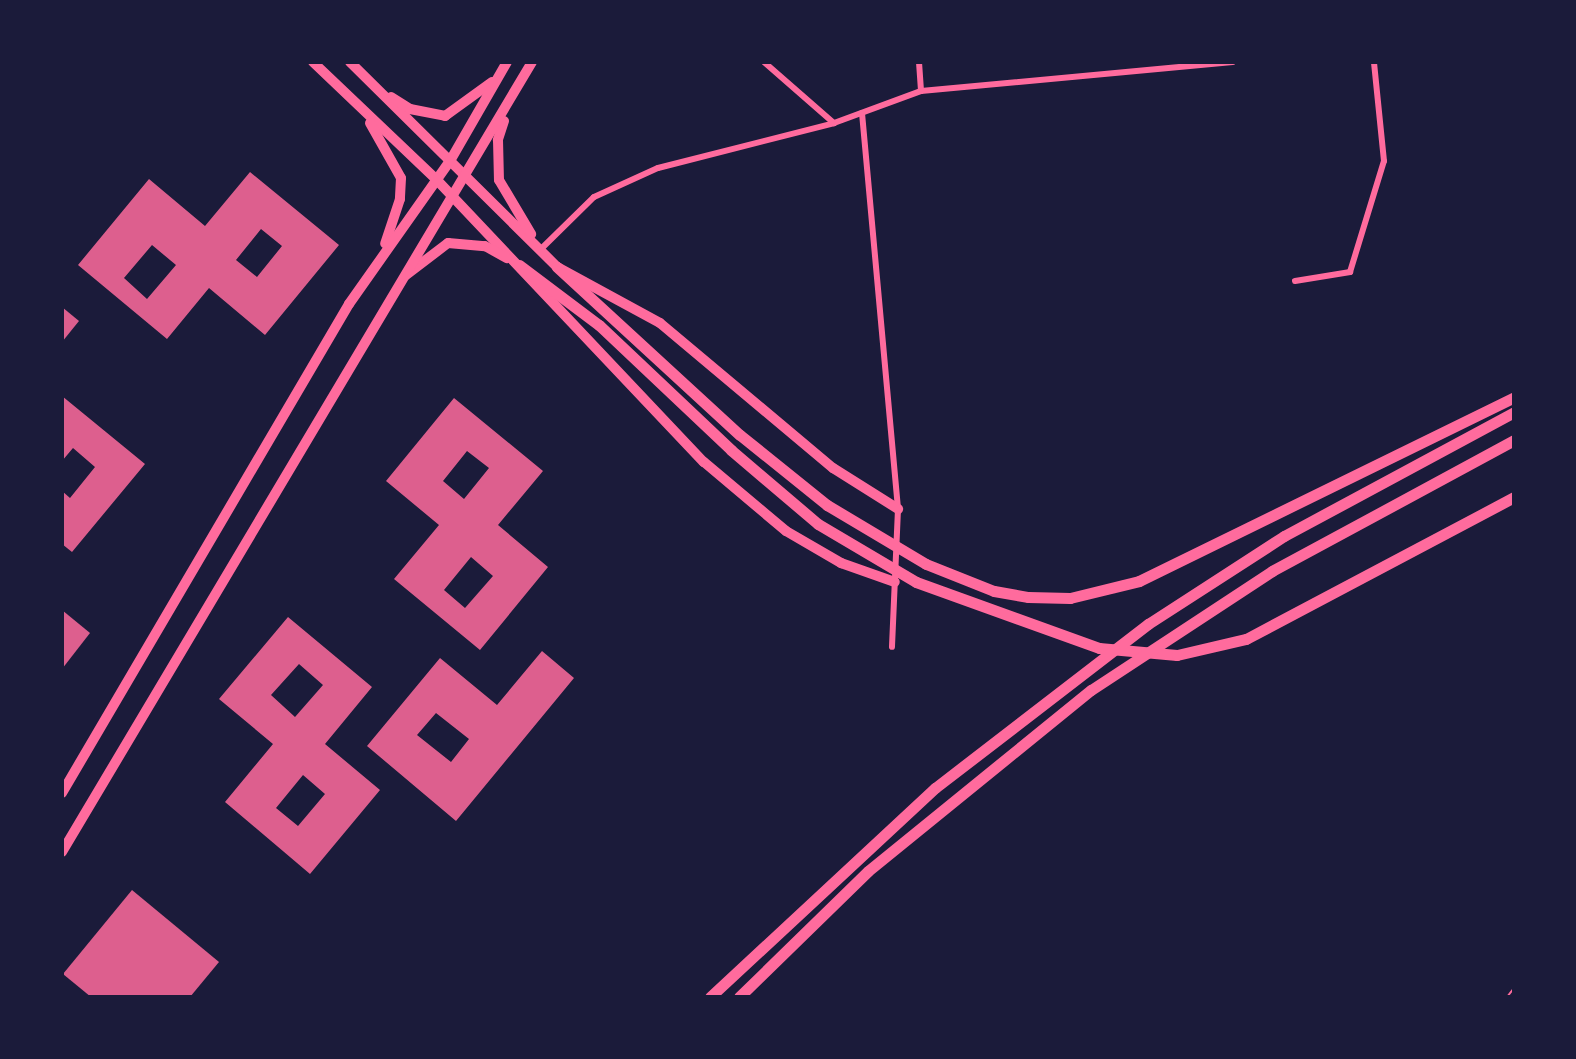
<!DOCTYPE html>
<html>
<head>
<meta charset="utf-8">
<style>
  body { margin:0 }
  #map { position:relative; width:1576px; height:1059px; overflow:hidden; background:#1b1b3a; font-family:Rubik,sans-serif }
  div>[style] { position:absolute }
  .building>* { inset:0; background:#dd5f8e }
  .path>* { height:2px; margin:-1px; padding:0 1px; transform-origin:1px; border-radius:1px; background:#ff6b9d }
  .minor>* { height:6px; margin:-3px; padding:0 3px; transform-origin:3px; border-radius:3px; background:#ff6b9d }
  .primary>* { height:10px; margin:-5px; padding:0 5px; transform-origin:5px; border-radius:5px; background:#ff6b9d }
  .motorway>* { height:11px; margin:-5.5px; padding:0 5.5px; transform-origin:5.5px; border-radius:5.5px; background:#ff6b9d }
  span { translate:-50% -50%; white-space:nowrap; text-align:center; line-height:1.15; -webkit-text-stroke:6px #1b1b3a; paint-order:stroke }
  .frame { position:absolute; inset:0; border:64px solid #1b1b3a; pointer-events:none }
</style>
</head>
<body>
<div id="map">
  <div class="building">
    <div style="clip-path:polygon(evenodd,250px 172px,339px 245px,265px 335px,209px 288px,167px 339px,78px 265px,149px 179px,205px 226px,250px 172px,261px 229px,282px 246px,257px 277px,236px 260px,261px 229px,250px 172px,152px 245px,176px 265px,147px 299px,124px 278px,152px 245px)"></div>
    <div style="clip-path:polygon(62px 307px,79px 321px,62px 342px)"></div>
    <div style="clip-path:polygon(62px 396px,145px 464px,72px 552px,62px 544px,62px 491px,70px 498px,95px 467px,73px 448px,62px 461px)"></div>
    <div style="clip-path:polygon(evenodd,454px 398px,543px 471px,498px 525px,548px 567px,480px 650px,394px 579px,439px 525px,386px 481px,454px 398px,467px 451px,489px 468px,464px 499px,443px 481px,467px 451px,454px 398px,471px 557px,493px 576px,465px 608px,444px 590px,471px 557px)"></div>
    <div style="clip-path:polygon(62px 610px,90px 633px,62px 669px)"></div>
    <div style="clip-path:polygon(evenodd,288px 617px,372px 687px,325px 744px,380px 790px,310px 874px,225px 802px,273px 744px,219px 699px,288px 617px,299px 664px,323px 685px,295px 717px,271px 695px,299px 664px,288px 617px,303px 775px,325px 794px,298px 826px,276px 808px,303px 775px)"></div>
    <div style="clip-path:polygon(evenodd,542px 651px,574px 678px,456px 821px,367px 746px,440px 658px,497px 705px,542px 651px,436px 713px,469px 739px,451px 762px,417px 735px,436px 713px)"></div>
    <div style="clip-path:polygon(132px 890px,219px 962px,190px 997px,91px 997px,63px 974px)"></div>
  </div>
  <div class="path">
    <div style="left:1507px;top:997px;width:11px;rotate:-52deg"></div>
  </div>
  <div class="minor">
    <div style="left:764px;top:62px;width:93px;rotate:41.1deg"></div>
    <div style="left:919px;top:62px;width:29px;rotate:86deg"></div>
    <div style="left:862px;top:113px;width:398px;rotate:84.8deg"></div>
    <div style="left:898px;top:509px;width:138px;rotate:92.5deg"></div>
    <div style="left:541px;top:249px;width:74px;rotate:-44.5deg"></div>
    <div style="left:594px;top:197px;width:70px;rotate:-24.4deg"></div>
    <div style="left:658px;top:168px;width:182px;rotate:-14.3deg"></div>
    <div style="left:834px;top:123px;width:93px;rotate:-20.2deg"></div>
    <div style="left:921px;top:91px;width:313px;rotate:-5.3deg"></div>
    <div style="left:1295px;top:281px;width:56px;rotate:-9.3deg"></div>
    <div style="left:1350px;top:272px;width:116px;rotate:-73deg"></div>
    <div style="left:1384px;top:161px;width:100px;rotate:-95.8deg"></div>
  </div>
  <div class="primary">
    <div style="left:313px;top:62px;width:168px;rotate:43.6deg"></div>
    <div style="left:435px;top:178px;width:391px;rotate:46.6deg"></div>
    <div style="left:704px;top:462px;width:107px;rotate:40.1deg"></div>
    <div style="left:786px;top:531px;width:64px;rotate:30.2deg"></div>
    <div style="left:841px;top:563px;width:57px;rotate:19.4deg"></div>
    <div style="left:350px;top:62px;width:291px;rotate:44.7deg"></div>
    <div style="left:557px;top:267px;width:117px;rotate:28.5deg"></div>
    <div style="left:660px;top:323px;width:226px;rotate:40deg"></div>
    <div style="left:833px;top:468px;width:77px;rotate:32.2deg"></div>
    <div style="left:391px;top:97px;width:22px;rotate:32deg"></div>
    <div style="left:410px;top:109px;width:36px;rotate:11deg"></div>
    <div style="left:445px;top:116px;width:58px;rotate:-35.9deg"></div>
    <div style="left:504px;top:121px;width:20px;rotate:108deg"></div>
    <div style="left:498px;top:140px;width:40px;rotate:88.6deg"></div>
    <div style="left:499px;top:180px;width:63px;rotate:59.3deg"></div>
    <div style="left:370px;top:123px;width:63px;rotate:60.6deg"></div>
    <div style="left:401px;top:178px;width:21px;rotate:93deg"></div>
    <div style="left:400px;top:199px;width:47px;rotate:108.4deg"></div>
    <div style="left:406px;top:275px;width:53px;rotate:-37.3deg"></div>
    <div style="left:448px;top:243px;width:37px;rotate:5deg"></div>
    <div style="left:485px;top:246px;width:25px;rotate:29deg"></div>
    <div style="left:62px;top:793px;width:567px;rotate:-59.59deg"></div>
    <div style="left:349px;top:304px;width:175px;rotate:-54.8deg"></div>
    <div style="left:450px;top:161px;width:114px;rotate:-60.1deg"></div>
    <div style="left:62px;top:852px;width:919px;rotate:-59.25deg"></div>
  </div>
  <div class="motorway">
    <div style="left:519px;top:265px;width:100px;rotate:36.9deg"></div>
    <div style="left:599px;top:325px;width:182px;rotate:43.4deg"></div>
    <div style="left:731px;top:450px;width:114px;rotate:40.4deg"></div>
    <div style="left:818px;top:524px;width:114px;rotate:30.6deg"></div>
    <div style="left:916px;top:582px;width:195px;rotate:19.8deg"></div>
    <div style="left:1099px;top:648px;width:78px;rotate:5.1deg"></div>
    <div style="left:1177px;top:655px;width:71px;rotate:-13.1deg"></div>
    <div style="left:1246px;top:639px;width:303px;rotate:-27.9deg"></div>
    <div style="left:557px;top:267px;width:248px;rotate:42.6deg"></div>
    <div style="left:740px;top:435px;width:112px;rotate:38.8deg"></div>
    <div style="left:827px;top:505px;width:115px;rotate:30.8deg"></div>
    <div style="left:926px;top:564px;width:73px;rotate:21.7deg"></div>
    <div style="left:994px;top:591px;width:35px;rotate:10deg"></div>
    <div style="left:1028px;top:597px;width:42px;rotate:1.4deg"></div>
    <div style="left:1070px;top:598px;width:71px;rotate:-13.8deg"></div>
    <div style="left:1139px;top:581px;width:418px;rotate:-26.1deg"></div>
    <div style="left:710px;top:997px;width:307px;rotate:-42.9deg"></div>
    <div style="left:935px;top:788px;width:269px;rotate:-37.6deg"></div>
    <div style="left:1148px;top:624px;width:162px;rotate:-32.9deg"></div>
    <div style="left:1284px;top:536px;width:261px;rotate:-28.3deg"></div>
    <div style="left:739px;top:997px;width:180px;rotate:-44.3deg"></div>
    <div style="left:868px;top:871px;width:287px;rotate:-39.1deg"></div>
    <div style="left:1091px;top:690px;width:217px;rotate:-33.3deg"></div>
    <div style="left:1272px;top:571px;width:275px;rotate:-28.4deg"></div>
  </div>
  <div class="frame"></div>
</div>
</body>
</html>
